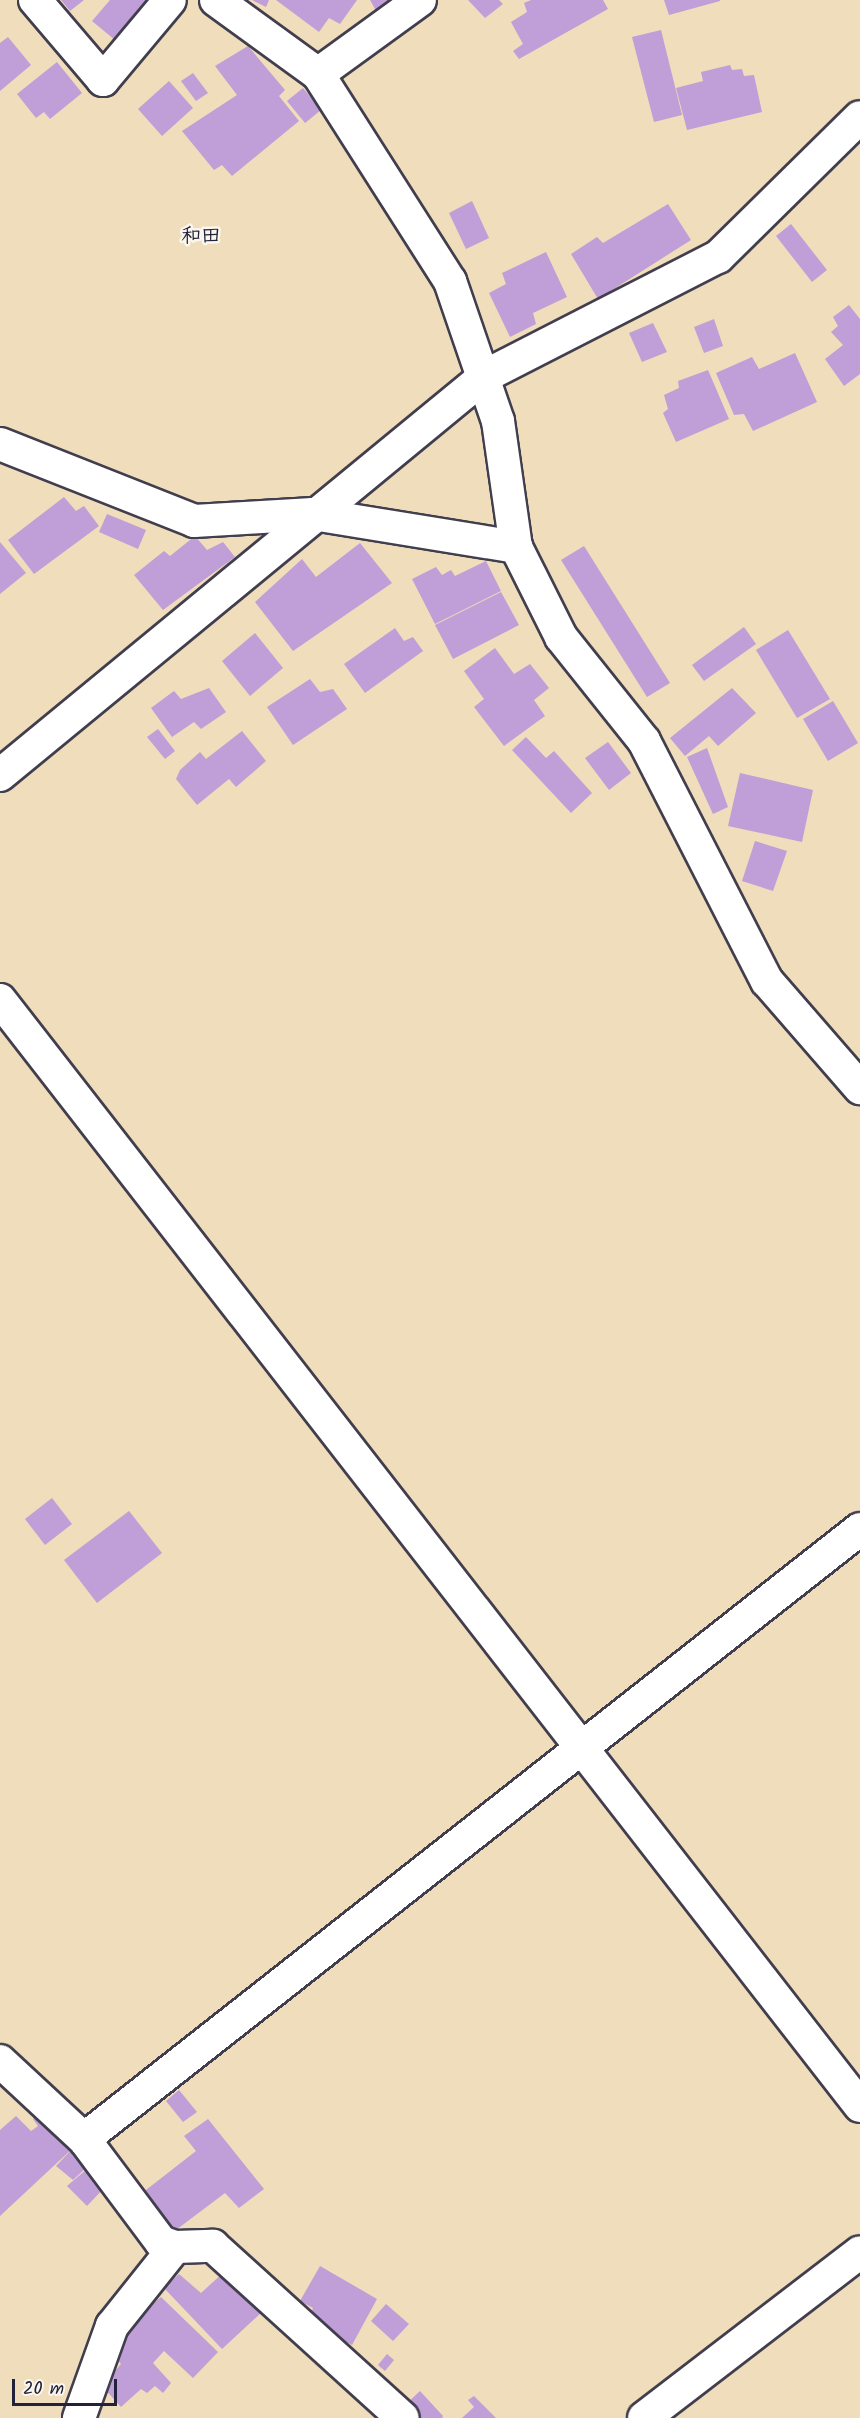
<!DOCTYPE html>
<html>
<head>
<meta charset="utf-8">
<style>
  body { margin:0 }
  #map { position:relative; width:860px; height:2418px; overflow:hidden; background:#efddbb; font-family:Kalam,"Klee One",sans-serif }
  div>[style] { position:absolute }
  .building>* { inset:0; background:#c09ed7 }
  .roads { filter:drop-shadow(2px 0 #413e4e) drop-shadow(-2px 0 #413e4e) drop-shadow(0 2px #413e4e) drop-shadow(0 -2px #413e4e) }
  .minor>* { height:32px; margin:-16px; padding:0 16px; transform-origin:16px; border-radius:16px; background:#fff }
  span { translate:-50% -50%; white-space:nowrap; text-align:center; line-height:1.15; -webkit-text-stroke:5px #fbf7ec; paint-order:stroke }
  .quarter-label { font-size:20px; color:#22223b; font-weight:700 }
  .scale { position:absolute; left:12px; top:2379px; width:105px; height:27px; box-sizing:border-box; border:3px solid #22223b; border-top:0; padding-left:8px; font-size:18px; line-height:21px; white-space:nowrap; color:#22223b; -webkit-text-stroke:4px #fbf7ec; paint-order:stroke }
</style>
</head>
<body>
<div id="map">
  <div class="building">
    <div style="clip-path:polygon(61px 0,84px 0,70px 11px)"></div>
    <div style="clip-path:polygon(110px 0,150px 0,115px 40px,92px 21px)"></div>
    <div style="clip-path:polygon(252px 0,269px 0,266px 7px)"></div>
    <div style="clip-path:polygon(276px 0,357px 0,340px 24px,329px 18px,319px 32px)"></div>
    <div style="clip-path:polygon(370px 0,405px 0,380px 18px)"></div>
    <div style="clip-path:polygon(468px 0,499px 0,503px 4px,485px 18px)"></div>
    <div style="clip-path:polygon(531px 0,603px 0,608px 9px,519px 59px,513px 51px,523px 44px,511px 22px,527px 12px,524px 3px)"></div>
    <div style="clip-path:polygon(664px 0,720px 0,720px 1px,669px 15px)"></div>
    <div style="clip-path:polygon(661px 30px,682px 115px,654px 122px,632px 37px)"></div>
    <div style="clip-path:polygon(8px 37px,31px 65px,0 91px,0 43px)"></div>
    <div style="clip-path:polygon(248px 46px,285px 90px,279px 96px,299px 121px,232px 176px,222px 165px,214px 170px,182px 131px,237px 95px,215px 66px)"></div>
    <div style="clip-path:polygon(57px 62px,82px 93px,50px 119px,44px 112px,36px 118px,17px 94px)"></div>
    <div style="clip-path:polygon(730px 65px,732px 70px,742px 69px,744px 76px,754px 75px,762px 112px,687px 130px,676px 88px,703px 81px,701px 72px)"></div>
    <div style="clip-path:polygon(193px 73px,208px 93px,196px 101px,181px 81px)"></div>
    <div style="clip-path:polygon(169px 81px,193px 108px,162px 136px,138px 109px)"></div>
    <div style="clip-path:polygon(303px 88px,321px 110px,305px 123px,287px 101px)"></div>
    <div style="clip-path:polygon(472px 201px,489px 238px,466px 249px,449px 213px)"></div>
    <div style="clip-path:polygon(668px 204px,691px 240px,598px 299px,571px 254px,597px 237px,603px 243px)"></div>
    <div style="clip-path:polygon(791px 224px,827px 270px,812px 282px,776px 236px)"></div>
    <div style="clip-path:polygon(546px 252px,567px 297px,533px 313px,536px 324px,510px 337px,489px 293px,506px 284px,502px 273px)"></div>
    <div style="clip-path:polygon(849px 305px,860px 319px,860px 374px,844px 386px,825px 359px,843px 345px,831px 332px,838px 326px,833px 317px)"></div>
    <div style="clip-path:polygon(714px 319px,723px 346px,704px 353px,694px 327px)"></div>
    <div style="clip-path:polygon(653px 323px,667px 352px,642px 362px,629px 333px)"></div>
    <div style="clip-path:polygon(795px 353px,817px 402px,753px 431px,744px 414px,734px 415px,716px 373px,752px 357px,759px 369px)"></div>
    <div style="clip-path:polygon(708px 370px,729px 419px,676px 442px,663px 413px,668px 409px,664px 395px,679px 388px,678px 381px)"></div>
    <div style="clip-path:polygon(64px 497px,76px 511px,84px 506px,99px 526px,34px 574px,8px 540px)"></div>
    <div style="clip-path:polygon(107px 514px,146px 530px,138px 549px,99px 532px)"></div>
    <div style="clip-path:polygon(195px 536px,207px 550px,223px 542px,235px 557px,163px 610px,134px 575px,164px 551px,170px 556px)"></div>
    <div style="clip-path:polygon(0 542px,26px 573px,0 594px)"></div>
    <div style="clip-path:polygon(360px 543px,392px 583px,293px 651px,255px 602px,302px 559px,316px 577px)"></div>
    <div style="clip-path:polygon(584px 546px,670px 683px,647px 697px,561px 560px)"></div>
    <div style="clip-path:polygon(486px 561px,501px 591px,435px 624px,412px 579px,436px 567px,442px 575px,451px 570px,455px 576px)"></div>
    <div style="clip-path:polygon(501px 592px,519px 625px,453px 659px,435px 625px)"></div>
    <div style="clip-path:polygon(744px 627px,756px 644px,704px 681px,692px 665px)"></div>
    <div style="clip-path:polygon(395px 628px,404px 641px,413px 637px,423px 651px,365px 693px,344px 664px)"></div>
    <div style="clip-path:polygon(788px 630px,830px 699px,797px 718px,756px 650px)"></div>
    <div style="clip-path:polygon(255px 633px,283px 668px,250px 696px,222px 661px)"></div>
    <div style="clip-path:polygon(495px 648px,514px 674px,530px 664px,549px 688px,534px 700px,545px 716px,504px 746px,474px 707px,484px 699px,464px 671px)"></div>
    <div style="clip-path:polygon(310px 679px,320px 692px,333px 689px,347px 709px,293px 745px,267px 707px)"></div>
    <div style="clip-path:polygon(209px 688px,226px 712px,201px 729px,194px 722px,172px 737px,151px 708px,174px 691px,181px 699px)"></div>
    <div style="clip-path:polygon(732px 688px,756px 713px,718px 746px,709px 736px,685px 756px,670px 738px)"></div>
    <div style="clip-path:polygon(833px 701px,858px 743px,828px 761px,803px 719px)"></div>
    <div style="clip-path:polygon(158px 729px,175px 751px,165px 759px,147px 737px)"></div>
    <div style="clip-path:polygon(242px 731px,266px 761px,236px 787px,229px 779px,197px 805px,176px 779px,180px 770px,200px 752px,206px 759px)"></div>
    <div style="clip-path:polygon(526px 737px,546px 758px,554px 751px,592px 793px,571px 813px,512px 750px)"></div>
    <div style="clip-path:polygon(608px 742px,631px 773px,609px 790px,585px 758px)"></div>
    <div style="clip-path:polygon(707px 748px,728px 807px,713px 814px,687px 757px)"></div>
    <div style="clip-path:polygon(740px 773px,813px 790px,802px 842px,728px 826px)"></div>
    <div style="clip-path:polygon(755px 841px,787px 851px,773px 891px,742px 881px)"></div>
    <div style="clip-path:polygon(52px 1498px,72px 1524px,45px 1545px,25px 1519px)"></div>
    <div style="clip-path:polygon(129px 1511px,162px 1553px,97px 1603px,64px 1560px)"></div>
    <div style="clip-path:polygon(179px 2090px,197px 2112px,183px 2122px,166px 2101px)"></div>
    <div style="clip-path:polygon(41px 2113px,74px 2147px,0 2216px,0 2130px,16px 2116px,31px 2131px,38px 2126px,33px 2119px)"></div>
    <div style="clip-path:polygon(208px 2119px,264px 2189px,239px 2208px,225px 2193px,168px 2236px,137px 2197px,196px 2151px,184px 2136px)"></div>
    <div style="clip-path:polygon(74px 2147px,90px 2164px,73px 2180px,56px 2166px)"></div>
    <div style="clip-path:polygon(87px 2169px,105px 2187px,87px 2206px,67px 2186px)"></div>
    <div style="clip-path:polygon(320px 2266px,377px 2299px,352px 2345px,322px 2329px,324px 2323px,310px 2316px,313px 2308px,300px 2301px)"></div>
    <div style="clip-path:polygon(224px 2272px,262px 2312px,222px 2349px,164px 2288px,179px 2274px,201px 2293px)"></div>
    <div style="clip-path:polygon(161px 2297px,218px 2352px,193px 2378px,164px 2351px,153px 2363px,171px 2383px,163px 2393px,155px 2386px,147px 2393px,141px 2389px,121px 2407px,102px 2386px,121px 2364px,114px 2355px,142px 2303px,148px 2308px)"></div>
    <div style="clip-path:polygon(386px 2304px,409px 2324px,393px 2341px,371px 2321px)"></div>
    <div style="clip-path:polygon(387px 2354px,394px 2360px,385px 2371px,378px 2365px)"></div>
    <div style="clip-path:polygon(420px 2391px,443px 2416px,442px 2418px,415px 2418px,404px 2406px)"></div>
    <div style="clip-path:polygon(474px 2396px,496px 2418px,462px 2418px,474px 2407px,468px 2400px)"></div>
  </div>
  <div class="roads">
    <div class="minor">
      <div style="left:35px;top:0;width:105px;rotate:49.6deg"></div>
      <div style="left:103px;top:80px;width:104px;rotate:-50.1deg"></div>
      <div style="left:216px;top:0;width:126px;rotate:36deg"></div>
      <div style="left:318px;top:74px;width:246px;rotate:57.5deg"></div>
      <div style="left:450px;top:281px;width:148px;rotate:71.1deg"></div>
      <div style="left:498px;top:421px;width:127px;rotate:81.9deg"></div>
      <div style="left:516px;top:547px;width:101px;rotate:63.4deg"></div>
      <div style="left:561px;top:637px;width:133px;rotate:51.4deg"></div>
      <div style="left:644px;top:741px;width:270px;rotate:62.9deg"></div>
      <div style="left:767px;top:981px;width:142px;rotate:49deg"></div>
      <div style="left:318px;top:74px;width:126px;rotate:-36deg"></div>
      <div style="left:0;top:444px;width:209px;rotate:21.6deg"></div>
      <div style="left:194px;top:521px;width:119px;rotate:-3.4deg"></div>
      <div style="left:313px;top:514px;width:206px;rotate:9.2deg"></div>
      <div style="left:0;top:775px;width:628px;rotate:-39.44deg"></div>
      <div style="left:485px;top:376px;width:262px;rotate:-27.1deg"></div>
      <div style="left:718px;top:257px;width:199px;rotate:-44.6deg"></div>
      <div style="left:0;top:1000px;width:1401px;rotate:52.13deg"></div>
      <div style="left:0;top:2061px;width:115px;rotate:42.9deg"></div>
      <div style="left:84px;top:2139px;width:987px;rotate:-38.17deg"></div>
      <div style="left:84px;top:2139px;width:129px;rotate:53.2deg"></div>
      <div style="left:161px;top:2242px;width:15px;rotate:20deg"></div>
      <div style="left:175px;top:2247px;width:38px;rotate:-2deg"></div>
      <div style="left:213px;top:2246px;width:256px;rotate:42.2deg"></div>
      <div style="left:79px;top:2418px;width:98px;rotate:-70.3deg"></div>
      <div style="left:112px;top:2326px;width:101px;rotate:-51.4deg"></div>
      <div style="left:644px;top:2418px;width:272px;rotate:-37.5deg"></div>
    </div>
  </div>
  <div class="quarter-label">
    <span style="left:201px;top:237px">和田</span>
  </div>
  <div class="scale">20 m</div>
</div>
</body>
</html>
